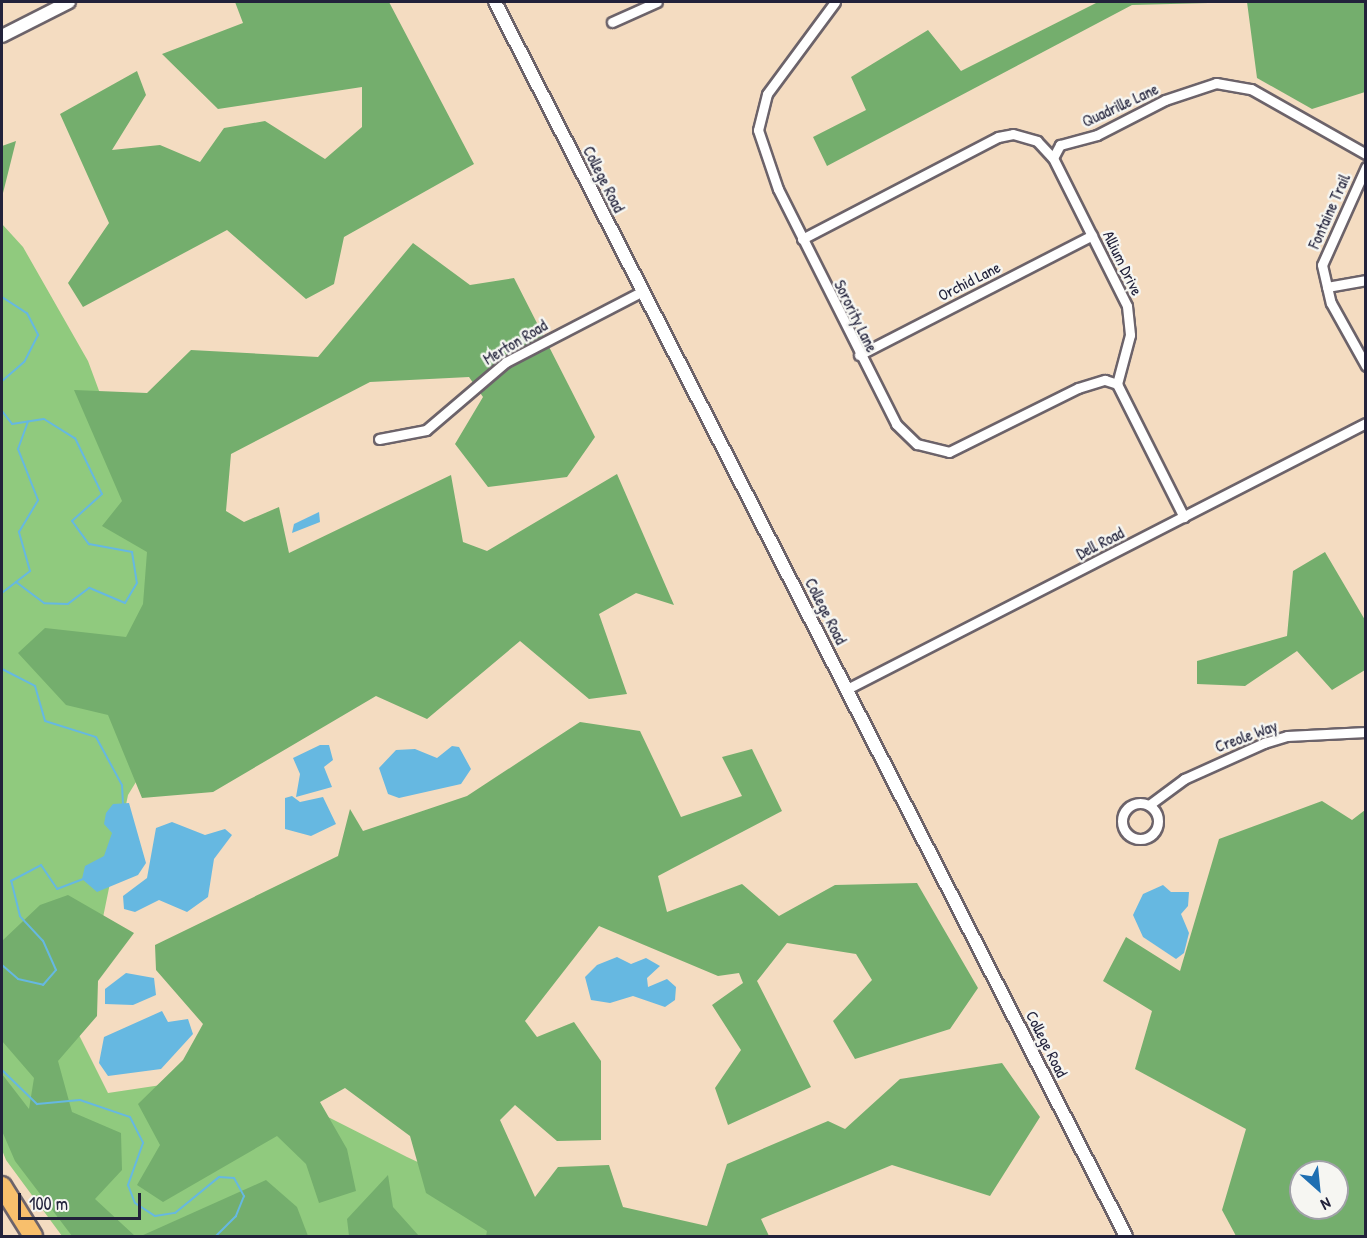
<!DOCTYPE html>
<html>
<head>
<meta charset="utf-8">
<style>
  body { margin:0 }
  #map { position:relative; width:1367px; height:1238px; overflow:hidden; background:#f4dcc1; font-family:"Patrick Hand",sans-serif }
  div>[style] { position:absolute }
  .green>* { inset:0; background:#90ca7e }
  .forest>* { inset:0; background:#74ae6d }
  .water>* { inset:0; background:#66b8e1 }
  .stream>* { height:2px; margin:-1px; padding:0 1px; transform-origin:1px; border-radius:1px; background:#66b8e1 }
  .roads { filter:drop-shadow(2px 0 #6c636a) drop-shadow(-2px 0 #6c636a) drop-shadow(0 2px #6c636a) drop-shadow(0 -2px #6c636a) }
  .minor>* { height:9px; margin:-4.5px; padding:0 4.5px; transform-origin:4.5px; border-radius:4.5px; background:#fff }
  .minor>.ring { margin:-4.5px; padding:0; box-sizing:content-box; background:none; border:9px solid #fff; border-radius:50% }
  .tertiary>* { height:12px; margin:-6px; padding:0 6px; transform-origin:6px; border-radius:6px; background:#fff }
  .motorway>* { height:18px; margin:-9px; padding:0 9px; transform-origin:9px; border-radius:9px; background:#f8bf6c }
  span { translate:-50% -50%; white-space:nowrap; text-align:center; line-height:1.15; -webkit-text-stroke:5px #f6f6f2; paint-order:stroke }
  .street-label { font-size:16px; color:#22223b }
  .frame { position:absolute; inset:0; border:3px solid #22223b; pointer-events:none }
  .north { position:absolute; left:1289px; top:1160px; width:60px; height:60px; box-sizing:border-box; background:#f6f6f2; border:2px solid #a1a1a9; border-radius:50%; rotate:153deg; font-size:16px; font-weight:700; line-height:24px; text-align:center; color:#22223b }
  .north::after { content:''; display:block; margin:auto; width:21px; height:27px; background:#1f6fb2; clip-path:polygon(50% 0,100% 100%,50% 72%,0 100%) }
  .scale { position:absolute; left:18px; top:1193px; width:123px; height:27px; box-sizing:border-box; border:3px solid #22223b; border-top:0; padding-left:8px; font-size:18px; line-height:21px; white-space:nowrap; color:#22223b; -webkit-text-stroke:4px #f6f6f2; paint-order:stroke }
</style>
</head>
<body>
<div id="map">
  <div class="green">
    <div style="clip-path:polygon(2px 224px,23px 247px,88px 361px,159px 553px,158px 746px,128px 795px,79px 1035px,108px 1093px,241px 1073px,407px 1157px,566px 1231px,588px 1236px,62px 1236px,6px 1160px,2px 1150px)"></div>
  </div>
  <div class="forest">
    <div style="clip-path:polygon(235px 2px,389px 2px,474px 164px,344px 237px,334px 284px,306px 299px,227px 230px,83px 307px,68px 283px,109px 223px,60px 114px,137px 71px,146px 95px,112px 150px,160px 145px,200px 162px,224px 128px,265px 121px,325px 159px,362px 127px,362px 87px,218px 109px,162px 54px,243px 23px)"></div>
    <div style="clip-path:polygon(1098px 2px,1365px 2px,1365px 92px,1312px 109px,1257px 78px,1247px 2px,1132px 5px,827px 166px,813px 137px,866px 110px,851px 77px,928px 30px,961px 71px)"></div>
    <div style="clip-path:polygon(16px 141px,2px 197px,2px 146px)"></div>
    <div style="clip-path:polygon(413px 243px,470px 285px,514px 278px,595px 437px,567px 477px,488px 487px,455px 444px,483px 397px,469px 377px,370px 382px,231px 454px,226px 511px,244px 522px,279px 507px,289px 553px,451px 475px,463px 542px,487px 551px,617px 474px,674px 605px,636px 593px,599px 614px,627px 694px,589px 699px,520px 641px,427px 719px,376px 696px,213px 792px,142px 798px,108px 715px,66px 705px,18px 653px,45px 628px,126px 637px,143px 604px,147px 552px,102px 526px,122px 501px,74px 390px,147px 393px,191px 350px,318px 357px)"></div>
    <div style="clip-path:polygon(1325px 552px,1365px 620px,1365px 670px,1332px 690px,1297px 651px,1245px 686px,1197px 684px,1197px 661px,1287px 636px,1293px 571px)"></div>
    <div style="clip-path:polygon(580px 722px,640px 731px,681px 817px,742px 796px,722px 757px,752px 749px,782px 811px,658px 876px,667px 912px,742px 884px,779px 916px,835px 885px,917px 883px,978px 988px,950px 1029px,855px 1059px,833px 1021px,872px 980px,856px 954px,787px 943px,757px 981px,811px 1087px,728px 1125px,715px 1088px,741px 1050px,712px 1005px,743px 983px,739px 973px,718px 976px,599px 926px,525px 1021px,537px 1037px,574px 1022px,601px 1061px,601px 1140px,557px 1141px,515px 1105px,500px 1120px,535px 1197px,558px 1167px,609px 1165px,623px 1207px,707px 1226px,727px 1164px,828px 1121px,845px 1129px,900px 1079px,1002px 1063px,1040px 1117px,990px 1196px,892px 1165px,761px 1219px,769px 1236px,486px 1236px,487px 1231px,426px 1193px,410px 1136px,345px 1088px,320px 1102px,347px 1149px,356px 1191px,319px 1203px,306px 1164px,277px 1136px,163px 1202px,137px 1185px,160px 1145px,138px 1104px,183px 1060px,203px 1024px,156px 970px,155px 945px,338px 856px,350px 809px,363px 831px,467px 796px)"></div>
    <div style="clip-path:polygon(evenodd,1322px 801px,1352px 820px,1365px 810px,1365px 1236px,1236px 1236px,1222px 1210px,1246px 1129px,1135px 1069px,1152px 1011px,1103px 981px,1126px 937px,1180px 971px,1219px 839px,1322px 801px,1301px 1172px,1337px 1172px,1337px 1208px,1301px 1208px,1301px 1172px)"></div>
    <div style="clip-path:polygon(68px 895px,134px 933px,98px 981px,97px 1016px,58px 1061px,72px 1112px,121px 1133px,122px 1170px,95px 1199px,135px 1236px,72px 1236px,15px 1161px,2px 1131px,2px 1074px,29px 1109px,34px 1078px,2px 1041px,2px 941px,40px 905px)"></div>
    <div style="clip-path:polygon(388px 1175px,393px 1207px,419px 1236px,349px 1236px,347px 1219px)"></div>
    <div style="clip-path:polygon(266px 1180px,297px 1207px,308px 1236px,141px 1236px)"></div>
  </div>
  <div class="water">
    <div style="clip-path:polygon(319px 512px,320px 522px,292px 533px,294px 524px)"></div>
    <div style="clip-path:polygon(320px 745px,329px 745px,333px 760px,324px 767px,332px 787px,296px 797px,300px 774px,293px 758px)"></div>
    <div style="clip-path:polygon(452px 746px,459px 747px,471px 769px,461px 784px,399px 798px,388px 794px,379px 768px,396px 750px,415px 749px,437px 758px)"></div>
    <div style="clip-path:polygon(292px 796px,300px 802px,323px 797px,336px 824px,311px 836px,285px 829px,285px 798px)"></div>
    <div style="clip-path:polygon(129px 803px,146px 863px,138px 875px,97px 892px,82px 879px,85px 866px,104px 856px,112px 833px,104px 824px,106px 813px,113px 804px)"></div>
    <div style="clip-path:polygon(172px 822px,205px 835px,225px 829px,232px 835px,214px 859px,208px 897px,187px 912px,159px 900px,135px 912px,124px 909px,123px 896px,147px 878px,156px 828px)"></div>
    <div style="clip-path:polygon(1163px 885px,1171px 892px,1189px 892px,1188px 906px,1181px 914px,1189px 933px,1184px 953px,1176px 959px,1143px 937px,1133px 915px,1143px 894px)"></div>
    <div style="clip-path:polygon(617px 957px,631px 964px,646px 958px,660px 966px,647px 978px,648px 987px,667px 979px,676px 987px,675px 1000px,665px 1007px,633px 996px,610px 1003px,591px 1000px,585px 977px,597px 965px)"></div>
    <div style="clip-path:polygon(126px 973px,154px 978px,156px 995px,133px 1005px,105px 1004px,105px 989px)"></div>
    <div style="clip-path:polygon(162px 1011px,168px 1022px,188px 1019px,193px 1034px,161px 1069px,108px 1076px,99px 1063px,104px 1037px)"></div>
  </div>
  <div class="stream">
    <div style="left:2px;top:297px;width:30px;rotate:33deg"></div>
    <div style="left:27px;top:313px;width:25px;rotate:63deg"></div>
    <div style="left:38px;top:335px;width:30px;rotate:117deg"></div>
    <div style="left:24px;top:362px;width:29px;rotate:139deg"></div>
    <div style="left:2px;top:411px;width:16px;rotate:52deg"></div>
    <div style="left:12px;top:424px;width:32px;rotate:-9deg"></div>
    <div style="left:44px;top:419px;width:36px;rotate:32deg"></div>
    <div style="left:75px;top:438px;width:62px;rotate:64.3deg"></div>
    <div style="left:102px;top:494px;width:40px;rotate:138deg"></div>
    <div style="left:72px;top:521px;width:29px;rotate:54deg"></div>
    <div style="left:89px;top:544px;width:44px;rotate:10.5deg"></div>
    <div style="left:132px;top:552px;width:31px;rotate:81deg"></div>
    <div style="left:137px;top:583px;width:23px;rotate:121deg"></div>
    <div style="left:125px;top:603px;width:39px;rotate:-157deg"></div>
    <div style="left:89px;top:588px;width:26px;rotate:143deg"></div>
    <div style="left:68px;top:604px;width:24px;rotate:-178deg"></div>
    <div style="left:44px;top:603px;width:35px;rotate:-143deg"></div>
    <div style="left:16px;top:582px;width:18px;rotate:142deg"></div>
    <div style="left:16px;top:582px;width:18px;rotate:-38deg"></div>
    <div style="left:30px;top:571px;width:41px;rotate:-105.8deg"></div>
    <div style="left:19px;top:532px;width:37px;rotate:-59deg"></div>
    <div style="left:38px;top:500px;width:55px;rotate:-111.4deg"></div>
    <div style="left:18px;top:449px;width:29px;rotate:-70deg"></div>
    <div style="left:2px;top:669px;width:37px;rotate:27deg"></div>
    <div style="left:35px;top:686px;width:36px;rotate:74deg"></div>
    <div style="left:45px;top:721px;width:53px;rotate:17.4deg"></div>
    <div style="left:96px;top:737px;width:55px;rotate:61.6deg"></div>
    <div style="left:122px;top:785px;width:19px;rotate:87deg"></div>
    <div style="left:2px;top:965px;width:21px;rotate:41deg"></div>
    <div style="left:18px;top:979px;width:26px;rotate:13deg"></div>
    <div style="left:43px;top:985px;width:20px;rotate:-49deg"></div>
    <div style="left:56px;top:970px;width:32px;rotate:-114deg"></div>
    <div style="left:43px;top:941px;width:34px;rotate:-133deg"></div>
    <div style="left:20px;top:916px;width:36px;rotate:-104deg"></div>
    <div style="left:11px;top:881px;width:34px;rotate:-28deg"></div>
    <div style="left:41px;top:865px;width:29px;rotate:56deg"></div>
    <div style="left:57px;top:889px;width:28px;rotate:-21deg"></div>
    <div style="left:2px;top:1070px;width:49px;rotate:44.2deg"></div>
    <div style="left:37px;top:1104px;width:43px;rotate:-5.3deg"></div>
    <div style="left:80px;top:1100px;width:53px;rotate:18.8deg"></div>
    <div style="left:130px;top:1117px;width:29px;rotate:63deg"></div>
    <div style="left:143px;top:1143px;width:45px;rotate:109.7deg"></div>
    <div style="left:128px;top:1185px;width:19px;rotate:69deg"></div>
    <div style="left:135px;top:1203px;width:24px;rotate:33deg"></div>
    <div style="left:155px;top:1216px;width:20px;rotate:-9deg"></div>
    <div style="left:175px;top:1213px;width:57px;rotate:-39.3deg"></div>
    <div style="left:219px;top:1177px;width:15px;rotate:4deg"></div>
    <div style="left:234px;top:1178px;width:21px;rotate:61deg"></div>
    <div style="left:244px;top:1196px;width:22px;rotate:112deg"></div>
    <div style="left:236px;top:1216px;width:28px;rotate:135deg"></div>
  </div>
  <div class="roads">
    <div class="minor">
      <div style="left:835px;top:2px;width:114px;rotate:126.5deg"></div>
      <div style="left:767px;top:94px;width:37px;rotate:104deg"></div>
      <div style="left:758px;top:130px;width:62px;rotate:71.3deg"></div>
      <div style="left:778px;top:189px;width:263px;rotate:63.3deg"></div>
      <div style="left:896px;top:424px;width:29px;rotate:44deg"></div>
      <div style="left:917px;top:444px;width:33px;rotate:14deg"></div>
      <div style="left:949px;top:452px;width:144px;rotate:-26.4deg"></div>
      <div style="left:1078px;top:388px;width:28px;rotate:-17deg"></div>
      <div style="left:1105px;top:380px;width:13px;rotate:18deg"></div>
      <div style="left:612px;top:22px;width:49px;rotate:-24deg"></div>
      <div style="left:1053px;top:158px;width:15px;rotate:-62deg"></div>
      <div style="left:1060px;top:145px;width:38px;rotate:-15deg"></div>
      <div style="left:1097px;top:135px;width:76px;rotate:-27.2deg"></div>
      <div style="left:1165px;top:100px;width:54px;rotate:-18.4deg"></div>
      <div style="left:1216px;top:83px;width:36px;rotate:10deg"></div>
      <div style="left:1251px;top:89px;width:132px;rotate:29.5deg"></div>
      <div style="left:1366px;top:167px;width:107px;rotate:114.2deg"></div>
      <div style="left:1322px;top:265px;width:39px;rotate:77deg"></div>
      <div style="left:1331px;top:303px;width:72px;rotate:60.9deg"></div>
      <div style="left:802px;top:239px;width:221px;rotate:-27.5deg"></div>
      <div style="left:998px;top:137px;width:15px;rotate:-11deg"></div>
      <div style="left:1013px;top:134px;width:25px;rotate:16deg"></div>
      <div style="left:1037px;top:141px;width:23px;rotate:47deg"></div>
      <div style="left:1053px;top:158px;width:165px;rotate:63.4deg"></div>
      <div style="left:1127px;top:306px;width:29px;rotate:84deg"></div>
      <div style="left:1130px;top:335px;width:51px;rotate:104.9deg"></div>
      <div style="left:1117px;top:384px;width:149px;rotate:63.3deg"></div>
      <div style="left:1327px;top:287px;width:40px;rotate:-10deg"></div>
      <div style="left:859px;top:355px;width:262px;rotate:-27.2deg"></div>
      <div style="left:379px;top:439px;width:48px;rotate:-10.8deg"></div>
      <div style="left:426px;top:430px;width:105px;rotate:-40.4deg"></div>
      <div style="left:506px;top:362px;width:154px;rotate:-27.4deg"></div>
      <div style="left:847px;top:689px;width:583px;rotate:-27.14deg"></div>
      <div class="ring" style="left:1122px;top:803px;width:27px;height:27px"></div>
      <div style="left:1149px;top:805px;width:44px;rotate:-36.6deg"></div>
      <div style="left:1184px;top:779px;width:88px;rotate:-24.2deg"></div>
      <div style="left:1264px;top:743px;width:24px;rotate:-17deg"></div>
      <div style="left:1287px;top:736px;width:79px;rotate:-2.9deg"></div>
    </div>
    <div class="tertiary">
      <div style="left:495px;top:2px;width:1386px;rotate:62.92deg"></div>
      <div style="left:2px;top:36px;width:75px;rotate:-26.9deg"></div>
    </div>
    <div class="motorway">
      <div style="left:2px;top:1186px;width:59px;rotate:58.2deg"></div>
    </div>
  </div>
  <div class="street-label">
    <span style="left:1120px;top:105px;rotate:-25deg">Quadrille Lane</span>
    <span style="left:604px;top:179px;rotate:63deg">College Road</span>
    <span style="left:1329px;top:211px;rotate:-66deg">Fontaine Trail</span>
    <span style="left:1123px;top:263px;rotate:64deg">Allium Drive</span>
    <span style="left:969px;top:281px;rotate:-27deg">Orchid Lane</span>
    <span style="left:856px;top:316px;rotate:64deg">Sorority Lane</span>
    <span style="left:515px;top:342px;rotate:-31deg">Merton Road</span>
    <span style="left:1100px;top:543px;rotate:-27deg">Dell Road</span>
    <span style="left:826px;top:611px;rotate:63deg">College Road</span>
    <span style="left:1246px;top:736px;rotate:-20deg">Creole Way</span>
    <span style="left:1047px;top:1044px;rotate:63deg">College Road</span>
  </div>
  <div class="frame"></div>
  <div class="north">N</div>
  <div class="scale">100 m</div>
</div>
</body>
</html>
